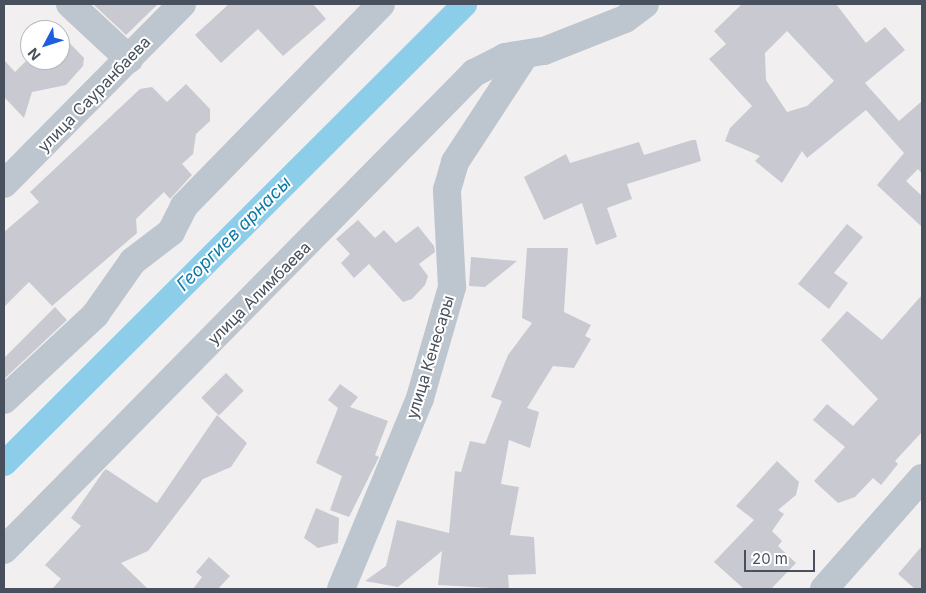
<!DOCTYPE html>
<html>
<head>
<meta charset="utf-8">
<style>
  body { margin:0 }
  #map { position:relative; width:926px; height:593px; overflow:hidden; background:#f1efef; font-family:Inter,sans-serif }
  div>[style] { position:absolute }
  .canal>* { height:25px; margin:-12.5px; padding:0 12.5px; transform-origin:12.5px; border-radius:12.5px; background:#8cceea }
  .building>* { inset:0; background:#c9cad1; transform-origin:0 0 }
  .street>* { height:28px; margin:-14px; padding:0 14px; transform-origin:14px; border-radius:14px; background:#bdc5ce }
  span { translate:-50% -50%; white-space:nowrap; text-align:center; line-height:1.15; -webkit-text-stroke:4px #fff; paint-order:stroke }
  .street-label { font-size:16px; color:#47505c }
  .water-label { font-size:18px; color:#0f79a7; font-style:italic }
  .frame { position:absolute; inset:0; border:5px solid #47505c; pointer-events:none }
  .north { position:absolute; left:20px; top:20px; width:50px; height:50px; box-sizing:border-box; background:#fff; border:1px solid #b5b9be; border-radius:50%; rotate:230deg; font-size:14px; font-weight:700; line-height:20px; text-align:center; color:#47505c }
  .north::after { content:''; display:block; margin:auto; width:18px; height:22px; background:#1d5ede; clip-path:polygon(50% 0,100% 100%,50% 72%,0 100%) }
  .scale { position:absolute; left:744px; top:550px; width:71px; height:22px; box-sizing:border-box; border:2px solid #47505c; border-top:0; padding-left:6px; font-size:15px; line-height:18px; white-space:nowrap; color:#47505c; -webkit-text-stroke:4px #fff; paint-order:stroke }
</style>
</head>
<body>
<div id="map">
  <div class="canal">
    <div style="left:4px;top:463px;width:650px;rotate:-44.94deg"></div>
  </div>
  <div class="building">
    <div style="clip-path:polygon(93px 4px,158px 4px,126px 35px)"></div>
    <div style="clip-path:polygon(229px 4px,313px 4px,326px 19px,283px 56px,258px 29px,221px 63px,195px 35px)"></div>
    <div style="clip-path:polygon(evenodd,742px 4px,836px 4px,866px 43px,885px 27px,905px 50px,865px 83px,899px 121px,922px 101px,922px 174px,918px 169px,906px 181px,922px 196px,922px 227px,877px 185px,904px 153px,866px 110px,807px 158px,802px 151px,782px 183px,755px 161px,760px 156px,725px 141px,730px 128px,752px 106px,709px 59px,726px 44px,714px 31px,742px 4px,787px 31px,834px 81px,807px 106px,787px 112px,766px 80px,765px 53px,787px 31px)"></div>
    <div style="clip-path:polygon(60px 33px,84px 58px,83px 66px,66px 85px,32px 92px,24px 118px,4px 97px,4px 60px,15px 72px,30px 57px,60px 60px)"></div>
    <div style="clip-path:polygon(186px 84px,210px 109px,210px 121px,196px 134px,193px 154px,182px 164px,192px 175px,170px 199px,164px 192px,136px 219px,137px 233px,52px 306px,29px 282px,4px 307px,4px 232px,39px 202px,30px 192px,140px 89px,152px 87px,167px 102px)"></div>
    <div style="clip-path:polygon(692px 140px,696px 140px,701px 161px,627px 184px,632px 199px,607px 208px,617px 237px,596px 245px,582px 203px,544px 220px,524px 177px,566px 154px,570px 163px,639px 142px,644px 155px)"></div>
    <div style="clip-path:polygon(358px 220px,375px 238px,384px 230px,396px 243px,418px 226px,434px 246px,435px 252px,419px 264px,428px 276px,425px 285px,412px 299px,403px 302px,369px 264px,354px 278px,341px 263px,350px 254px,336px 239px)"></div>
    <div style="clip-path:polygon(847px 224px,863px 237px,834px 273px,848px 283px,829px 309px,798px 284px)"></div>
    <div style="clip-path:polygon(527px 248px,568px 248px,564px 312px,591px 325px,585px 336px,591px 339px,574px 368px,553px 366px,527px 408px,539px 412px,530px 448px,509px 440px,501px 484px,519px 487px,510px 535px,534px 537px,536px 574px,508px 575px,509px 589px,438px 585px,442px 551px,398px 587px,365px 581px,386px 566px,397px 520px,449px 533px,455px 471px,461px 472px,470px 441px,485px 444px,502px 401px,491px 397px,508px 355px,532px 323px,522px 318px)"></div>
    <div style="clip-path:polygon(471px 257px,517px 261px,485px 287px,469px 286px)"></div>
    <div style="clip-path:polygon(922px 295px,922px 432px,895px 461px,898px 464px,881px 485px,873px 478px,855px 497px,838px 503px,814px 481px,845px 447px,813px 420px,827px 404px,853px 426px,878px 399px,821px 340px,847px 311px,882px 340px)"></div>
    <div style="clip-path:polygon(55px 307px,67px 320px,4px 379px,4px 358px)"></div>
    <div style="left:226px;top:373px;width:25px;height:35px;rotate:45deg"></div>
    <div style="clip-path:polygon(340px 384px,358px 397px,350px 407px,388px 421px,375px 455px,379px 457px,349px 517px,330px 510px,342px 476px,316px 463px,338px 408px,328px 400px)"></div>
    <div style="clip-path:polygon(217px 415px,247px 443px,231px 467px,203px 479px,148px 551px,121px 563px,148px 589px,52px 589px,61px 579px,45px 565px,81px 526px,71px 518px,103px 472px,106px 469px,157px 503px)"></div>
    <div style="clip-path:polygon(777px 461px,799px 482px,796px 495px,778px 510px,784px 514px,772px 531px,782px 541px,778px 546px,796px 563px,771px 589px,744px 589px,714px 562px,754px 520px,736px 506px)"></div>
    <div style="clip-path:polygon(316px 508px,339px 518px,338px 543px,318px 548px,304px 538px)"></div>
    <div style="clip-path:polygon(922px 546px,922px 589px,915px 589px,898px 574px)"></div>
    <div style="clip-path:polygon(209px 557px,230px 576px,218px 589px,193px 589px,202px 577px,196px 572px)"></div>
  </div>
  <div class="street">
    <div style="left:70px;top:4px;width:81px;rotate:43deg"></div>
    <div style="left:4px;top:184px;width:253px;rotate:-45.3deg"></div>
    <div style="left:4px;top:400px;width:125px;rotate:-43deg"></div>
    <div style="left:95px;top:315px;width:66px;rotate:-54.9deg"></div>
    <div style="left:133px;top:261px;width:48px;rotate:-37.3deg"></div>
    <div style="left:171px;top:232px;width:29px;rotate:-63deg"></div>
    <div style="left:184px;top:206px;width:282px;rotate:-45.7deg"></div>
    <div style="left:4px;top:550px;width:670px;rotate:-45.42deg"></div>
    <div style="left:474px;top:73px;width:35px;rotate:-27deg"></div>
    <div style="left:505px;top:57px;width:39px;rotate:-9deg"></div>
    <div style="left:544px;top:51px;width:87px;rotate:-21.6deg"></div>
    <div style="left:625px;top:19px;width:25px;rotate:-37deg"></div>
    <div style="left:341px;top:589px;width:207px;rotate:-67.5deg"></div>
    <div style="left:420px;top:398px;width:116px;rotate:-73.9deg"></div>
    <div style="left:452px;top:287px;width:97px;rotate:-93deg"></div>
    <div style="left:447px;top:190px;width:29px;rotate:-74deg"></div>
    <div style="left:455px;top:162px;width:128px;rotate:-56.8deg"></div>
    <div style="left:824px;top:589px;width:148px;rotate:-48.6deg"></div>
  </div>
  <div class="street-label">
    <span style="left:94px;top:94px;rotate:-46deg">улица Сауранбаева</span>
    <span style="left:259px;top:293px;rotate:-45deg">улица Алимбаева</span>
    <span style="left:430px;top:357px;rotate:-73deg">улица Кенесары</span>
  </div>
  <div class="water-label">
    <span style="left:234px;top:234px;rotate:-45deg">Георгиев арнасы</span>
  </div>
  <div class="frame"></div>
  <div class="north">N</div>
  <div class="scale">20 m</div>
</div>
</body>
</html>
